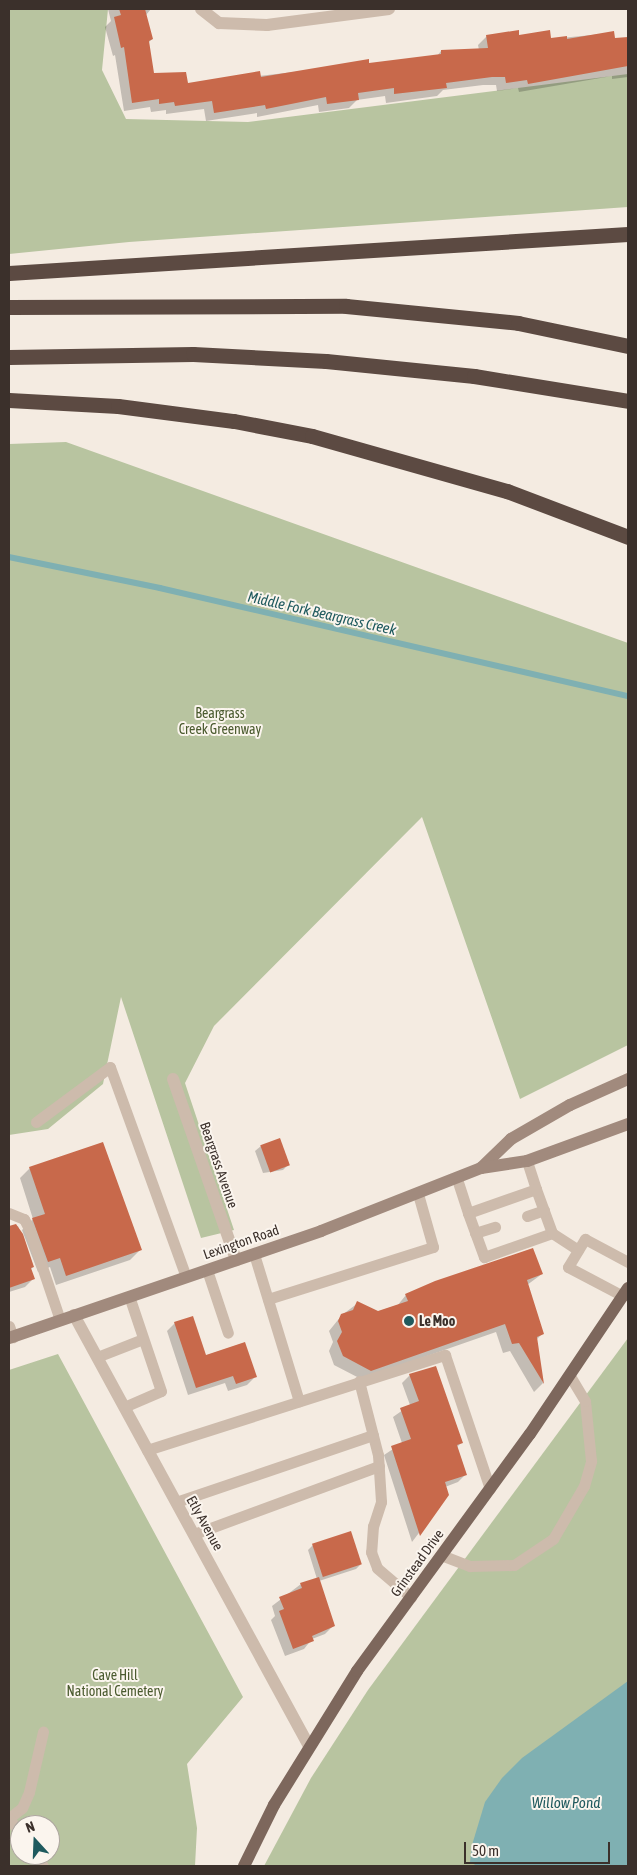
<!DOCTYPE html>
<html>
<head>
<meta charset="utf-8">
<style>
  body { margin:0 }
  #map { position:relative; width:637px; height:1875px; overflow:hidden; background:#f4ebe1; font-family:"Asap Condensed",sans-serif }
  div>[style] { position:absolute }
  .green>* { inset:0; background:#b8c4a0 }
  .water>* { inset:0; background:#7fb0b2 }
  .shadow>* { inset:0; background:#0003 }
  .stream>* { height:5.5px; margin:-2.75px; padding:0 2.75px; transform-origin:2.75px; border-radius:2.75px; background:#7fb0b2 }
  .building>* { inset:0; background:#c8694b; transform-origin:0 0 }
  .service>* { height:11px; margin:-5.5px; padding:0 5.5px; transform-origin:5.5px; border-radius:5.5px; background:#cdbbac }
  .minor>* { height:12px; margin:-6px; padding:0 6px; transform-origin:6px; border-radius:6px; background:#cdbbac }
  .secondary>* { height:12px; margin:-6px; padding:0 6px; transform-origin:6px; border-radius:6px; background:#a18a7d }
  .primary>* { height:12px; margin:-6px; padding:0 6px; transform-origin:6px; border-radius:6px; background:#7d675c }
  .motorway>* { height:15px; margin:-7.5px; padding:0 7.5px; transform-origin:7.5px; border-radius:7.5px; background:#5c4a42 }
  .dots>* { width:14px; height:14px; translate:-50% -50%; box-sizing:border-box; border:2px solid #fbf5ee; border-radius:50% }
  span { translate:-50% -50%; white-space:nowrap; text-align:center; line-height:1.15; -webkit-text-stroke:4px #fbf5ee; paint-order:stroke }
  .park-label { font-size:14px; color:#4a5a2e }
  .street-label { font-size:14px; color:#3b302b }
  .poi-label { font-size:14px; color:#3b302b; font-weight:700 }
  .left { translate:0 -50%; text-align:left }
  .water-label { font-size:15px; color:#1f5a5e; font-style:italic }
  .frame { position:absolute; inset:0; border:10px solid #3b302b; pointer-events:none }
  .north { position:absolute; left:10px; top:1815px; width:50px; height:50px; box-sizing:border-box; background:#fbf5ee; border:1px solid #aea6a0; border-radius:50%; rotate:340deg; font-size:14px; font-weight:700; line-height:20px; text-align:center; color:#3b302b }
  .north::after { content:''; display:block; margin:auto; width:18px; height:22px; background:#1f5a5e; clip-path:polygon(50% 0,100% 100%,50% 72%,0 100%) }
  .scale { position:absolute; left:464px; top:1842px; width:146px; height:22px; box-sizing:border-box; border:2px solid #3b302b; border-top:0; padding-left:6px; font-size:15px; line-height:18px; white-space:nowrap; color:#3b302b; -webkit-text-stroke:4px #fbf5ee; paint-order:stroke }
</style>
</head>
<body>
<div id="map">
  <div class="green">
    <div style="clip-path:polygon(9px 9px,108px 9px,102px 70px,126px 119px,248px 122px,628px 74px,628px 207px,129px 242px,9px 254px)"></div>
    <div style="clip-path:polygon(66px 442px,628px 643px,628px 1045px,520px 1099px,422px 817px,214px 1026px,185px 1083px,234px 1230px,201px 1238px,121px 997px,103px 1084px,48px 1129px,9px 1135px,9px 444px)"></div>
    <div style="clip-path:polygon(628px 1338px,628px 1866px,264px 1866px,311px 1778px,368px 1690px)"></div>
    <div style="clip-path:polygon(evenodd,58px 1354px,243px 1697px,187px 1764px,197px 1828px,195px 1866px,9px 1866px,9px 1370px,58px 1354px,20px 1825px,50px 1825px,50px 1855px,20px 1855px,20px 1825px)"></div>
  </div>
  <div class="water">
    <div style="clip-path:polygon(628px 1681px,628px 1865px,477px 1866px,470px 1862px,472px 1845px,485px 1802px,502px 1778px,522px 1758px)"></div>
  </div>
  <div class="shadow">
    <div style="clip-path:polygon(108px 9px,151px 9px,146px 15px,152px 39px,148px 43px,153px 74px,187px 84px,437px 56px,441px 51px,479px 50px,478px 45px,487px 36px,550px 39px,613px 33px,614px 40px,628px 38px,628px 77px,612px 79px,612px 76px,519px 92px,518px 88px,497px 91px,496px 85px,483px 85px,443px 90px,437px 96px,386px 103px,385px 96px,357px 100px,349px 108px,319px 112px,318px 105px,257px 117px,257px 113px,206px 121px,204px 109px,166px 114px,166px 110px,151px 112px,150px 107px,124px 111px,115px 55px,113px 56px,105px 27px,111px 21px)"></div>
    <div style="clip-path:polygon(261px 1146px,288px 1165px,283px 1170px,263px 1173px,255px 1151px)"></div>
    <div style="clip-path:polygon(30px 1168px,141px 1249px,130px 1260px,56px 1285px,50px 1267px,38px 1272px,22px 1230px,33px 1219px,20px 1178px)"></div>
    <div style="clip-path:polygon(18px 1226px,33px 1267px,30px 1270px,33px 1279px,25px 1287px,9px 1292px,9px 1229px)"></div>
    <div style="clip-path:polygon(542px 1274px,527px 1285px,543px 1333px,536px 1340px,543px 1383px,534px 1392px,510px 1351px,503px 1353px,496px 1332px,361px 1379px,334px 1365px,329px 1351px,333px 1342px,329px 1331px,342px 1315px,358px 1303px,378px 1312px,397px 1306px,406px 1295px)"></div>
    <div style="clip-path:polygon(175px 1323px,205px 1357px,255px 1377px,247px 1385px,228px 1391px,225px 1383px,188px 1395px,167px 1331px)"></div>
    <div style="clip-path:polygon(410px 1375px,462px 1442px,457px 1447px,466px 1474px,458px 1482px,445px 1487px,448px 1495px,412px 1542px,384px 1455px,402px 1443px,393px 1417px,410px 1405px,402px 1383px)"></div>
    <div style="clip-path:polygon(313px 1545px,361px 1564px,356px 1569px,319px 1581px,333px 1626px,325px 1634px,312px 1639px,304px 1649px,285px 1656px,271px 1620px,275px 1616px,272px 1606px,301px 1584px,317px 1579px,308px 1550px)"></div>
  </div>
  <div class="stream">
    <div style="left:9px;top:557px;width:154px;rotate:11.6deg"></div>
    <div style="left:160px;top:588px;width:480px;rotate:13deg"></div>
  </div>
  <div class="building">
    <div style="clip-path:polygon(119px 9px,145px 9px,153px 39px,149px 41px,154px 73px,186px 72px,188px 83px,260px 71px,261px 77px,369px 59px,369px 63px,441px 54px,441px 50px,488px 48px,486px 35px,519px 30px,519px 35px,550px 30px,551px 38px,567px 36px,567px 39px,614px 31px,615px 38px,628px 37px,628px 66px,528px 84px,527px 80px,506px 83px,505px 77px,492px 77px,446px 83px,447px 88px,394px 94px,394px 88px,358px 93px,359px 100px,327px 104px,326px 97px,266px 109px,265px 105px,214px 113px,212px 101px,175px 106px,174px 102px,159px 104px,159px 99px,132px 103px,124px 47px,121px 48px,114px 17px,121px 15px)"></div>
    <div style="left:280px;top:1138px;width:29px;height:21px;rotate:70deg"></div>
    <div style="clip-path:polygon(103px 1142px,142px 1250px,66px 1276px,60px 1258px,48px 1262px,32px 1218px,45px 1214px,29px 1167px)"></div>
    <div style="clip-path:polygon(16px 1224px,23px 1234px,34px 1267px,31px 1268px,35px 1279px,9px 1288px,9px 1226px)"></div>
    <div style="clip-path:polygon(533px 1248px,543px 1274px,527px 1280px,544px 1334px,537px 1337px,544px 1384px,519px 1343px,512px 1344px,505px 1324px,371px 1371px,343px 1356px,337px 1341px,342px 1332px,338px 1321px,341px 1314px,353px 1310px,357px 1301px,378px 1311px,408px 1301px,405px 1294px,435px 1281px)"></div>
    <div style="clip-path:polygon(193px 1316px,206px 1355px,245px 1342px,257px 1377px,236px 1384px,233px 1376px,196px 1388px,174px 1322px)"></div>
    <div style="clip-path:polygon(436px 1366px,463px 1443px,457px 1445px,467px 1475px,445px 1482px,449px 1495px,420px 1536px,391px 1446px,411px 1439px,400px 1408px,419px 1401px,409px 1374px)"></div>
    <div style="left:351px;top:1531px;width:35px;height:41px;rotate:72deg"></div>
    <div style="clip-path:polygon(319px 1577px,335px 1626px,312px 1636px,314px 1641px,293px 1649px,279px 1611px,284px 1609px,279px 1597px,302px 1588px,300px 1583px)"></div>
  </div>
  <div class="service">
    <div style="left:36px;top:1122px;width:92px;rotate:-36.6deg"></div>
    <div style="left:110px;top:1067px;width:223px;rotate:70.1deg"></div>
    <div style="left:457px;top:1179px;width:36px;rotate:72deg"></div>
    <div style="left:468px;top:1213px;width:72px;rotate:-19.4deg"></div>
    <div style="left:536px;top:1189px;width:29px;rotate:-108deg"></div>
    <div style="left:9px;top:1213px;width:16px;rotate:22deg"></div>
    <div style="left:24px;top:1219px;width:13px;rotate:63deg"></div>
    <div style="left:30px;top:1231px;width:94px;rotate:71.4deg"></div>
    <div style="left:468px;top:1213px;width:47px;rotate:70deg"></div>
    <div style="left:484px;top:1257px;width:72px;rotate:-19.4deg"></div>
    <div style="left:552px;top:1233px;width:47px;rotate:-110deg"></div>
    <div style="left:527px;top:1216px;width:18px;rotate:-19deg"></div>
    <div style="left:475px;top:1233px;width:21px;rotate:-17deg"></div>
    <div style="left:552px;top:1233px;width:31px;rotate:33deg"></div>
    <div style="left:254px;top:1254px;width:154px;rotate:73deg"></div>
    <div style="left:207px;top:1270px;width:66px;rotate:71.6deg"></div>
    <div style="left:623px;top:1296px;width:62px;rotate:-152.2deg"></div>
    <div style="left:568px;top:1267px;width:33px;rotate:-59deg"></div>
    <div style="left:585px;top:1239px;width:49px;rotate:28.1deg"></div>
    <div style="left:268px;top:1299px;width:173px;rotate:-17.5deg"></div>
    <div style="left:433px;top:1247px;width:55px;rotate:-105.8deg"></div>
    <div style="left:9px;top:1326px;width:12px;rotate:70deg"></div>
    <div style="left:97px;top:1357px;width:49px;rotate:-21.4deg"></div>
    <div style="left:359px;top:1381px;width:76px;rotate:75.6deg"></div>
    <div style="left:378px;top:1455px;width:47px;rotate:86.3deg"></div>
    <div style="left:381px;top:1502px;width:25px;rotate:108deg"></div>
    <div style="left:373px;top:1526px;width:26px;rotate:94deg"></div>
    <div style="left:371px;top:1552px;width:17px;rotate:69deg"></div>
    <div style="left:377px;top:1568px;width:45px;rotate:40.5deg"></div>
    <div style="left:124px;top:1407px;width:40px;rotate:-23.4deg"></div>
    <div style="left:161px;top:1391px;width:100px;rotate:-108.6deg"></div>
    <div style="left:147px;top:1450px;width:313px;rotate:-17.7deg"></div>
    <div style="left:445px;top:1355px;width:141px;rotate:71.4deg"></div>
    <div style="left:176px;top:1502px;width:208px;rotate:-18.8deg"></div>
    <div style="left:194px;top:1534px;width:197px;rotate:-20.2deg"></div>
    <div style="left:441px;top:1555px;width:31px;rotate:21deg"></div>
    <div style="left:470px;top:1566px;width:44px;rotate:-1.3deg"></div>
    <div style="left:514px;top:1565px;width:47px;rotate:-33.7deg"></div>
    <div style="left:553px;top:1539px;width:61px;rotate:-59.7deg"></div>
    <div style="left:584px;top:1486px;width:26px;rotate:-74deg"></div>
    <div style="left:591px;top:1461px;width:60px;rotate:-95.7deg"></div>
    <div style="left:585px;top:1401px;width:29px;rotate:-121deg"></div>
    <div style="left:9px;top:1818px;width:16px;rotate:-38deg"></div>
    <div style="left:22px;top:1808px;width:17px;rotate:-66deg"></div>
    <div style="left:29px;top:1792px;width:62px;rotate:-76.9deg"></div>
    <div style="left:9px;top:1818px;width:19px;rotate:54deg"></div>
    <div style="left:36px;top:1855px;width:13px;rotate:58deg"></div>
  </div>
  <div class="minor">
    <div style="left:201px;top:9px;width:23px;rotate:38deg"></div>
    <div style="left:219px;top:23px;width:48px;rotate:2.4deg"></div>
    <div style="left:267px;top:25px;width:123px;rotate:-7.5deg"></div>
    <div style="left:173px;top:1079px;width:192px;rotate:70.8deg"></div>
    <div style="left:74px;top:1315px;width:491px;rotate:61.4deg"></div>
  </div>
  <div class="secondary">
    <div style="left:481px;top:1168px;width:42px;rotate:-44deg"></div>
    <div style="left:511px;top:1139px;width:68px;rotate:-30deg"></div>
    <div style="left:570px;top:1105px;width:64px;rotate:-24.1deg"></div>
    <div style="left:9px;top:1338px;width:330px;rotate:-18.9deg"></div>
    <div style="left:321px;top:1231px;width:172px;rotate:-21.5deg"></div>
    <div style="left:481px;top:1168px;width:47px;rotate:-8.7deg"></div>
    <div style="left:527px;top:1161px;width:108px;rotate:-20.1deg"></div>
  </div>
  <div class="primary">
    <div style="left:244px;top:1866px;width:68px;rotate:-63.8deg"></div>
    <div style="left:274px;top:1805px;width:158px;rotate:-58.2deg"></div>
    <div style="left:357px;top:1671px;width:293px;rotate:-53.9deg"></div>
    <div style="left:530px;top:1434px;width:176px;rotate:-56.1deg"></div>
  </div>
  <div class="motorway">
    <div style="left:9px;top:273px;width:620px;rotate:-3.61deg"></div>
    <div style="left:9px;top:307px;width:337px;rotate:-0.2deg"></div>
    <div style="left:346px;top:306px;width:173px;rotate:5.6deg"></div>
    <div style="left:518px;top:323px;width:112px;rotate:11.8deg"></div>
    <div style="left:9px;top:357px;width:184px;rotate:-0.9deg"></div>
    <div style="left:193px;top:354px;width:133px;rotate:3deg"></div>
    <div style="left:326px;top:361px;width:149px;rotate:5.8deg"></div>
    <div style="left:474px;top:376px;width:156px;rotate:9.2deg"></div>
    <div style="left:9px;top:400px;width:109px;rotate:3.2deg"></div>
    <div style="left:118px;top:406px;width:117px;rotate:7.4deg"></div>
    <div style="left:234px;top:421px;width:79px;rotate:10.9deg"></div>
    <div style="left:312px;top:436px;width:203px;rotate:15.8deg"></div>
    <div style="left:507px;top:491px;width:129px;rotate:20.8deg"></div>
  </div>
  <div class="dots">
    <div style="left:409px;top:1321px;background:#1f5a5e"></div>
  </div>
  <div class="park-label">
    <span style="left:220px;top:721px">Beargrass<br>Creek Greenway</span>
    <span style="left:115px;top:1683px">Cave Hill<br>National Cemetery</span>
  </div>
  <div class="street-label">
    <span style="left:219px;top:1165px;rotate:71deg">Beargrass Avenue</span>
    <span style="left:241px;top:1242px;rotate:-19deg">Lexington Road</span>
    <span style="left:205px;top:1523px;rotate:61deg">Etly Avenue</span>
    <span style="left:417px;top:1563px;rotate:-54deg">Grinstead Drive</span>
  </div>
  <div class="poi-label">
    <span class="left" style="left:419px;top:1321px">Le Moo</span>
  </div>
  <div class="water-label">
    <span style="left:322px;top:613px;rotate:13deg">Middle Fork Beargrass Creek</span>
    <span style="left:566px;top:1803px">Willow Pond</span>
  </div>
  <div class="frame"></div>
  <div class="north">N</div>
  <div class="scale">50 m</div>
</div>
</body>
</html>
